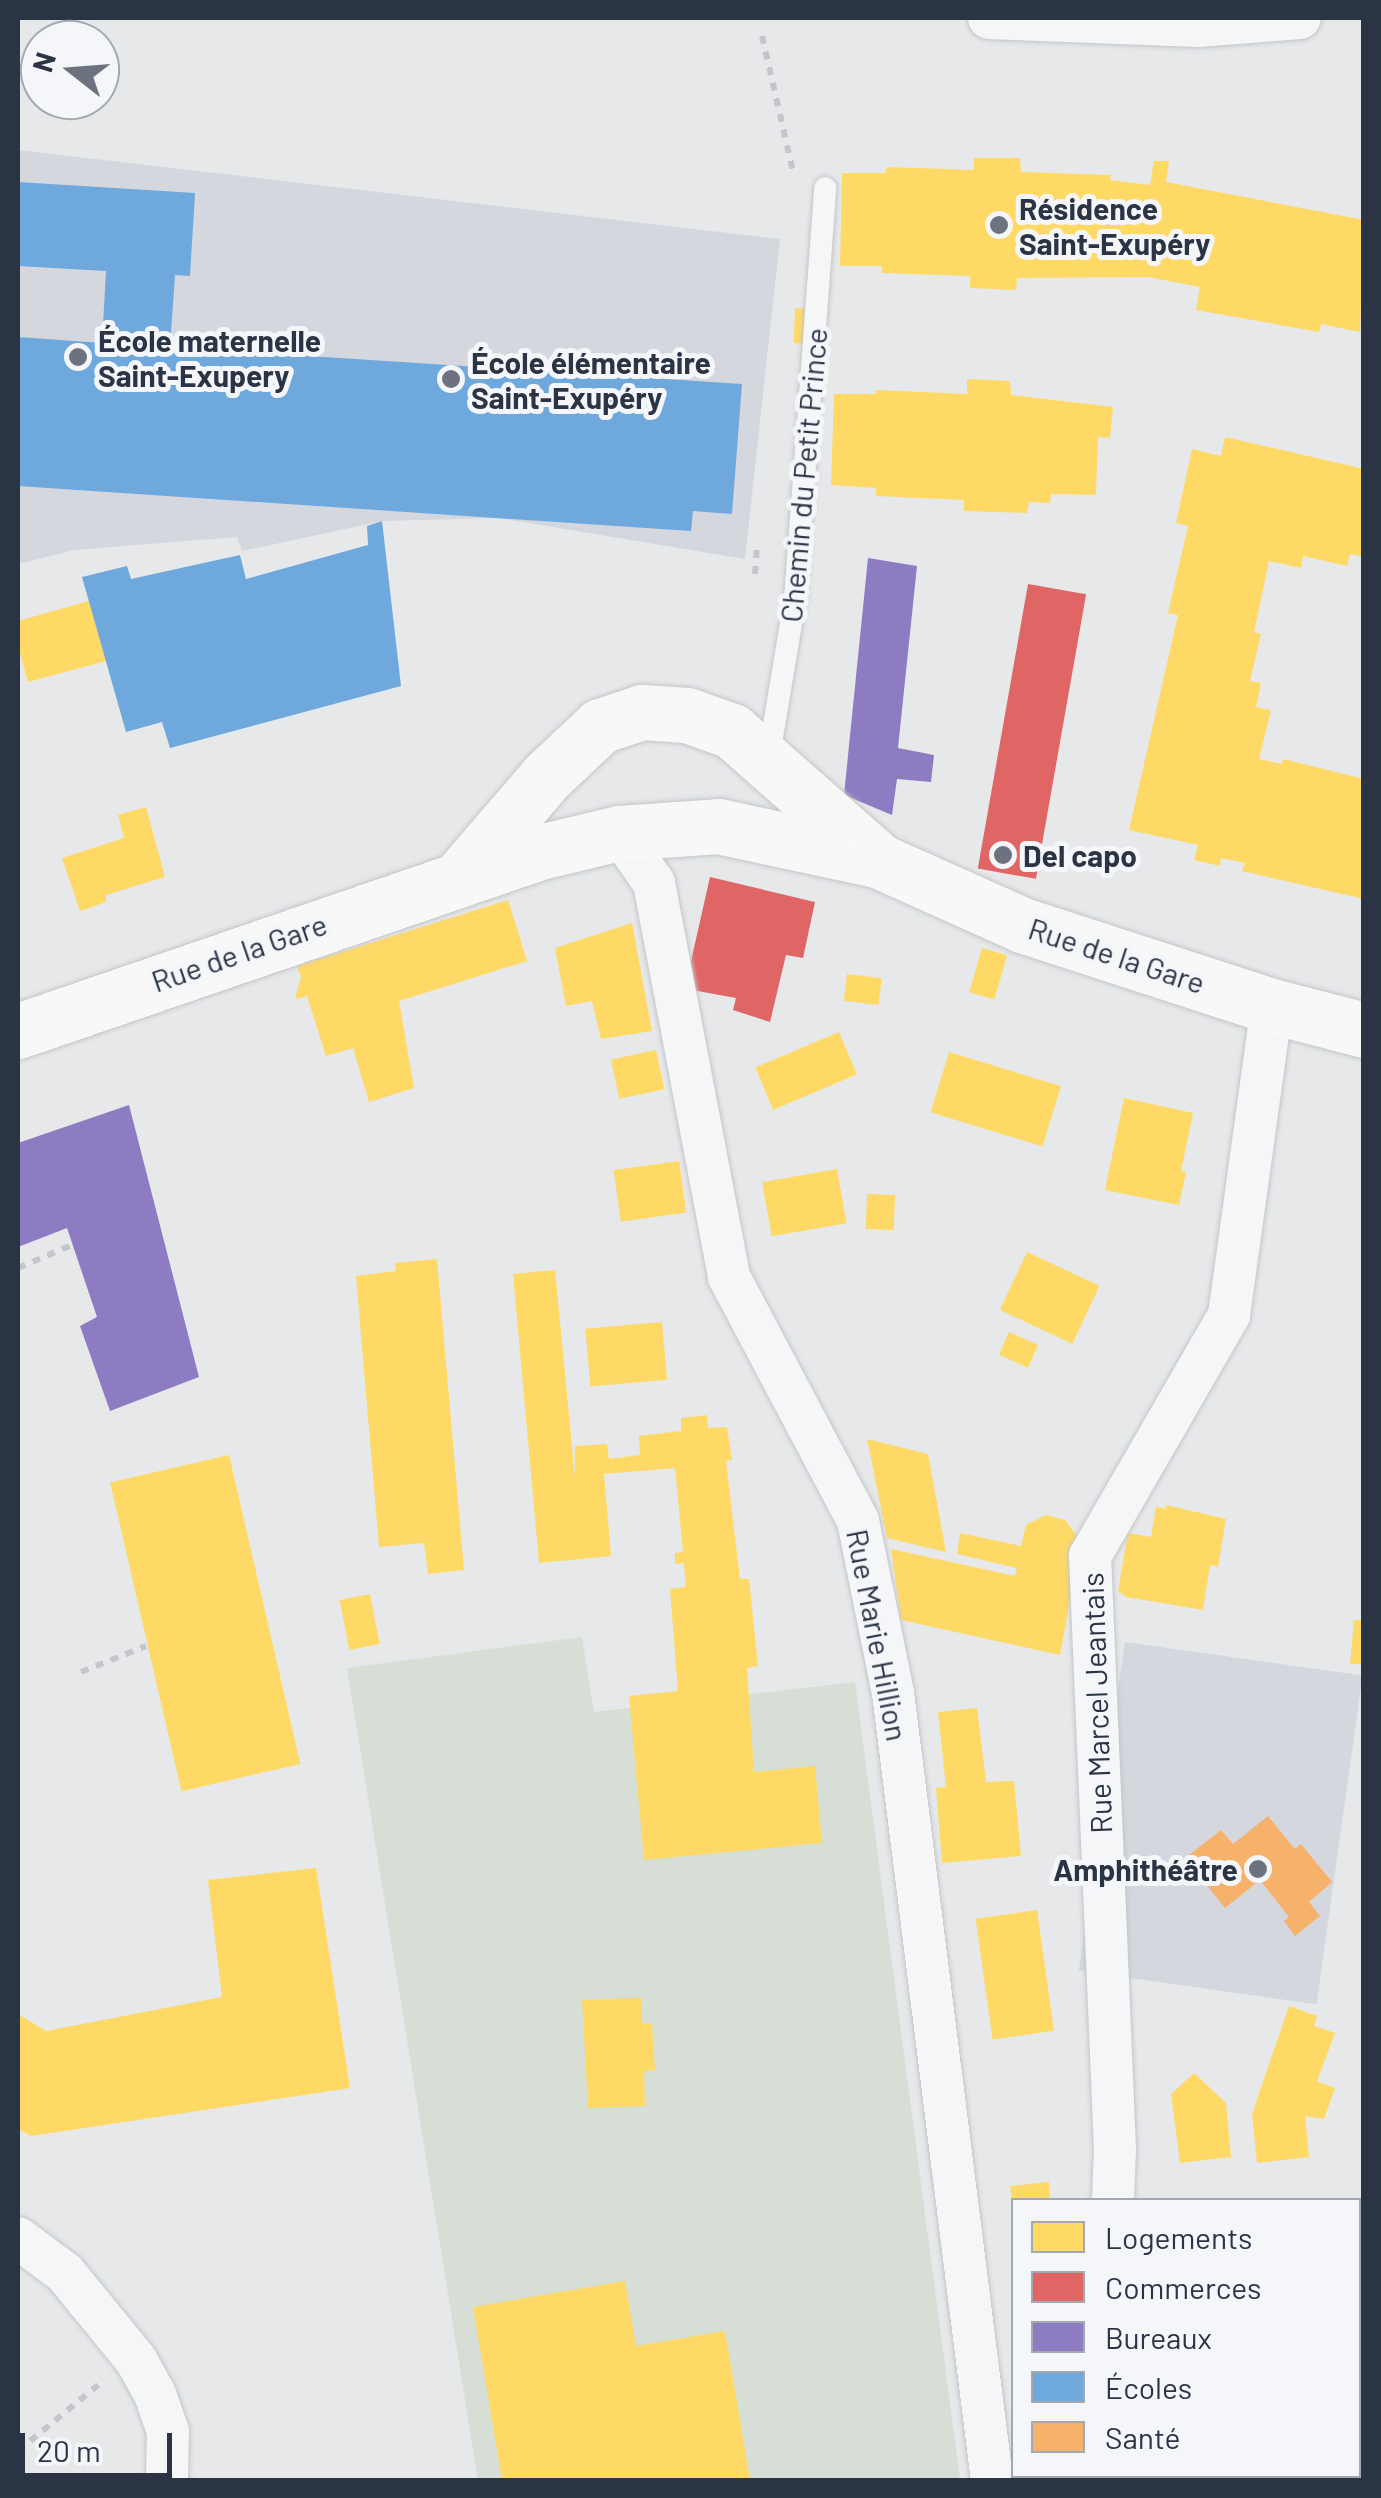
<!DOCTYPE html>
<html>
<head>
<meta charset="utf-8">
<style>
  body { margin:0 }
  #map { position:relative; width:1381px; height:2498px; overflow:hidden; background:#e6e8ea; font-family:Barlow,sans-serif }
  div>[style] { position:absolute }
  .built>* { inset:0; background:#d4d7dd; transform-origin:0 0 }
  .green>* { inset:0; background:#d6ded6 }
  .homes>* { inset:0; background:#ffd966; transform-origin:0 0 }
  .shops>* { inset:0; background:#e06666; transform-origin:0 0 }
  .offices>* { inset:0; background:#8e7cc3 }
  .schools>* { inset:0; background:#6fa8dc }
  .health>* { inset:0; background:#f6b26b }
  .path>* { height:6px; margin-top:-3px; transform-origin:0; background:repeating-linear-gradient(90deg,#c5c6ca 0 8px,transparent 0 16px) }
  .roads { filter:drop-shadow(0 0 2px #c4c6c8) drop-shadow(0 0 2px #c4c6c8) }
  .lane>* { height:22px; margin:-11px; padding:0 11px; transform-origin:11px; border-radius:11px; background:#f5f6f7 }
  .street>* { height:42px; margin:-21px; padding:0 21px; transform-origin:21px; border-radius:21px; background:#f5f6f7 }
  .secondary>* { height:55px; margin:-27.5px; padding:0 27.5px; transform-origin:27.5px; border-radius:27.5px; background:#f8f8f8 }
  .dots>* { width:28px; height:28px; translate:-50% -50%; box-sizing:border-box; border:5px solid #f4f6f9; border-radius:50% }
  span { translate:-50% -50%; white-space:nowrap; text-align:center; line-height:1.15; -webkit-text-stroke:10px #f4f6f9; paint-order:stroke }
  .poi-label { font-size:30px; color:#2b3445; font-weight:700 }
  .left { translate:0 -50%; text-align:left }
  .right { translate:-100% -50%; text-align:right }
  .street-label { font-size:30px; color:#2b3445 }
  .frame { position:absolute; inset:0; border:20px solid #2b3445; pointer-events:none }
  .legend { position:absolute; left:1011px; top:2198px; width:350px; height:280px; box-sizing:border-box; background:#f4f6f9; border:2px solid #a4a8b1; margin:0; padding:12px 18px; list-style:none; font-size:30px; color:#2b3445 }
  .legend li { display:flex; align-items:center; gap:20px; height:50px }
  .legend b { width:50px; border:2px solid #a4a8b1 }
  .north { position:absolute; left:20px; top:20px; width:100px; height:100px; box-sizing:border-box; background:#f4f6f9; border:2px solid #a4a8b1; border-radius:50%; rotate:287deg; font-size:28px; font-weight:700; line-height:40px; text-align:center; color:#2b3445 }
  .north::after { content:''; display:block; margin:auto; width:35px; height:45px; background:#6c737f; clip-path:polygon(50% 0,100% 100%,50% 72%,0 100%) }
  .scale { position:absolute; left:20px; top:2433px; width:152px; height:45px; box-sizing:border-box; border:5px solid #2b3445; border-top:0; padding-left:12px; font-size:30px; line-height:35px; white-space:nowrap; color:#2b3445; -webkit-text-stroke:8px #f4f6f9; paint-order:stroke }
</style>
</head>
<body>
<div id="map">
  <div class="built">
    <div style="clip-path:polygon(18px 150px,780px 239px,745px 559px,499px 518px,382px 521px,242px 551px,237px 537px,74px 550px,18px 564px)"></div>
    <div style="left:1125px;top:1642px;width:240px;height:332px;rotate:8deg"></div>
  </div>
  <div class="green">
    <div style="clip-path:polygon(582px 1637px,594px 1712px,855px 1682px,960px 2480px,478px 2480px,347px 1668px)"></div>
  </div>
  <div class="homes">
    <div style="clip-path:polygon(974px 158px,1020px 158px,1021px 172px,1111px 175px,1110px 180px,1150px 185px,1154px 161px,1169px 161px,1166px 182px,1364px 220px,1360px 332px,1321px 324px,1319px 332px,1196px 310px,1200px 287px,1148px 277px,1017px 278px,1016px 290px,970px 288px,970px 276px,882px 273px,882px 266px,840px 266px,842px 173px,885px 173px,887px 167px,974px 170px)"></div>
    <div style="left:813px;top:309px;width:35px;height:18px;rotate:92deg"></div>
    <div style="clip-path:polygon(967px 379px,1010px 381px,1011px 395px,1113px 407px,1110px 438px,1098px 437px,1096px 495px,1051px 494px,1050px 503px,1029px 502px,1027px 513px,964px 511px,964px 500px,876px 496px,876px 488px,831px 485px,834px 394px,876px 394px,876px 390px,967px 394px)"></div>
    <div style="clip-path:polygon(1225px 437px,1364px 469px,1364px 557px,1350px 554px,1347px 566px,1303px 556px,1301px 568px,1269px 561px,1254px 632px,1261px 634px,1250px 681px,1261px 683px,1256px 707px,1271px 710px,1259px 759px,1282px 764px,1283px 759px,1364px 779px,1364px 899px,1242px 871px,1245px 863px,1221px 858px,1220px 866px,1194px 860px,1198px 845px,1129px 830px,1178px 615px,1168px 613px,1188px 526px,1176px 523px,1192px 449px,1221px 456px)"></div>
    <div style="clip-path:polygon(89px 601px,106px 661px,28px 682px,18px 646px,18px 621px)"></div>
    <div style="clip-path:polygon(146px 807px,165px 877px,106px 895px,106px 902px,80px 911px,62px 858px,124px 838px,118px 815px)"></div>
    <div style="clip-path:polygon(508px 900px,527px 961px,399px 1001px,414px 1088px,369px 1102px,353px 1048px,326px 1056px,307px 996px,295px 999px,301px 977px,297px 966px)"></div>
    <div style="clip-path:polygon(632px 923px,652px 1031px,601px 1039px,592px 1001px,566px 1006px,555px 948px)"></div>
    <div style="left:982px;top:948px;width:26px;height:46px;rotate:16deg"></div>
    <div style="left:847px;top:974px;width:35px;height:27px;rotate:7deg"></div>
    <div style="left:839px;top:1032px;width:46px;height:91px;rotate:67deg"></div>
    <div style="left:656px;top:1050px;width:40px;height:46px;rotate:78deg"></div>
    <div style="left:949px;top:1052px;width:117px;height:63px;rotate:17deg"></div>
    <div style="clip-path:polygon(1124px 1098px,1193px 1113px,1181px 1171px,1186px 1172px,1179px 1205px,1105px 1190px)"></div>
    <div style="left:679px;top:1161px;width:52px;height:66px;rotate:82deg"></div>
    <div style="left:837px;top:1169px;width:55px;height:76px;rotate:80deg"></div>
    <div style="left:895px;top:1195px;width:35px;height:28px;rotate:92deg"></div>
    <div style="left:1027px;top:1252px;width:80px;height:64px;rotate:25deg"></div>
    <div style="clip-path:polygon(437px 1259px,464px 1570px,428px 1574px,424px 1543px,379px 1547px,356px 1276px,396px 1271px,395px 1263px)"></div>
    <div style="clip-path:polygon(555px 1270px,575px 1477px,575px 1446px,607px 1444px,609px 1459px,640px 1455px,639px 1436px,681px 1431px,681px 1418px,707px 1415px,708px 1428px,727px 1427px,732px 1460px,726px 1461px,740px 1579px,749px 1579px,758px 1666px,747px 1668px,754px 1772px,815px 1766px,822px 1843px,644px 1860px,629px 1696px,678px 1691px,670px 1589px,686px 1587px,684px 1563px,675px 1564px,675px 1553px,683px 1552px,675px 1468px,604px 1474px,611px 1556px,539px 1563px,513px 1274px)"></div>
    <div style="left:662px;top:1322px;width:58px;height:77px;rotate:85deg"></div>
    <div style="left:1009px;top:1332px;width:32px;height:25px;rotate:24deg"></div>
    <div style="clip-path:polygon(867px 1439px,928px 1454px,946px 1552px,887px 1538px)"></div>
    <div style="left:229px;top:1455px;width:317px;height:122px;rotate:77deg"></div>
    <div style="clip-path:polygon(1166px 1505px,1226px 1519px,1218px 1567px,1210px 1565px,1203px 1610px,1126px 1597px,1118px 1591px,1128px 1533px,1151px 1537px,1156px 1507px,1166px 1509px)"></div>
    <div style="clip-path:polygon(1046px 1515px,1065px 1520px,1081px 1541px,1060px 1655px,901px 1620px,891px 1549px,1015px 1576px,1017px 1568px,957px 1554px,960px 1533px,1021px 1546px,1026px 1525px)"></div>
    <div style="left:370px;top:1594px;width:51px;height:31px;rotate:79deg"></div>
    <div style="clip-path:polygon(1354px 1620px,1364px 1621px,1364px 1664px,1350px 1664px)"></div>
    <div style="clip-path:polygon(977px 1708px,986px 1782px,1014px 1781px,1021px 1856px,942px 1863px,936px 1788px,946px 1787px,938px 1712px)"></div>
    <div style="clip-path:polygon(316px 1868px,350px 2088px,31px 2136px,18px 2129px,18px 2014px,46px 2031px,222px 1997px,208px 1880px)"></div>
    <div style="left:1037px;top:1910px;width:122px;height:62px;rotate:82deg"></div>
    <div style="clip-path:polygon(641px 1998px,642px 2023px,652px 2024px,655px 2070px,644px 2071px,645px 2106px,588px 2108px,582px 2000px)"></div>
    <div style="clip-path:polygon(1289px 2006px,1317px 2016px,1314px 2026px,1335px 2033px,1317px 2081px,1335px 2088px,1324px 2119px,1305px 2116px,1309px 2157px,1257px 2163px,1252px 2114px)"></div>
    <div style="clip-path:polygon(1194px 2073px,1226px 2103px,1231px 2157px,1180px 2163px,1171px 2094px)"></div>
    <div style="clip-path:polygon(1049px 2182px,1050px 2200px,1012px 2200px,1010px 2186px)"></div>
    <div style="left:1364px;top:2271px;width:72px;height:6px;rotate:90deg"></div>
    <div style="clip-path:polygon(625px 2281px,636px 2346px,725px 2331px,750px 2480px,502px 2480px,473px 2307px)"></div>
    <div style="left:1170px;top:2476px;width:58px;height:4px"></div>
  </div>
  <div class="shops">
    <div style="left:1028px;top:584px;width:59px;height:289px;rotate:10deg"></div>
    <div style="clip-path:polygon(710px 877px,815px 902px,803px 958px,786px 955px,770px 1022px,733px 1010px,736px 998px,692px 990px,689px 970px)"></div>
  </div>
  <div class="offices">
    <div style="clip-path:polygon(868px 558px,917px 566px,898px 748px,934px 755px,931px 782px,897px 779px,892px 815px,844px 795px)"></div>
    <div style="clip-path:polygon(129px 1105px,199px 1377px,110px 1411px,80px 1326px,97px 1317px,67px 1228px,18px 1247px,18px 1143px)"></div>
  </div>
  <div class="schools">
    <div style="clip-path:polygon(18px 182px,195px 193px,190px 276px,175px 275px,170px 347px,742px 384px,732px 514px,693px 511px,691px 531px,18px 486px,18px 337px,102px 343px,106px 271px,18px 266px)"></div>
    <div style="clip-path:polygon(382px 521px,401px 686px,170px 748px,162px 722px,126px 732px,82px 577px,127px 566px,131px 579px,240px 555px,246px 579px,368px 545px,367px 526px)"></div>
  </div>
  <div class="health">
    <div style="clip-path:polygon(1268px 1816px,1295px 1849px,1301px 1844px,1332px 1882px,1309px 1902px,1320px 1916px,1295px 1936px,1284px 1921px,1289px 1917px,1260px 1880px,1225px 1908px,1185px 1858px,1221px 1830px,1233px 1844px)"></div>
  </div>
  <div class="path">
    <div style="left:762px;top:36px;width:139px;rotate:77.1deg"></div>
    <div style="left:755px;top:574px;width:27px;rotate:-86deg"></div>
    <div style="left:18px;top:1268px;width:59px;rotate:-23.1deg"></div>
    <div style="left:81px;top:1672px;width:70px;rotate:-21.8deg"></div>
    <div style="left:18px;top:2451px;width:104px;rotate:-39.5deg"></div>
  </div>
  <div class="roads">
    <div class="lane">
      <div style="left:768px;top:761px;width:163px;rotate:-80.5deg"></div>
      <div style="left:795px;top:600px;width:413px;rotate:-85.8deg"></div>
    </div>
    <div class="street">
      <div style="left:989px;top:18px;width:209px;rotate:2.2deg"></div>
      <div style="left:1198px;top:26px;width:102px;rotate:-4.5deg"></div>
      <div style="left:619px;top:833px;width:61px;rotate:55deg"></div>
      <div style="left:654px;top:883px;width:401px;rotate:79.2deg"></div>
      <div style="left:729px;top:1277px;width:276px;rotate:62.1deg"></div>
      <div style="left:858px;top:1521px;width:176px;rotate:78.5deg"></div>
      <div style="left:893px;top:1693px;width:793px;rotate:82.83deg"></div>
      <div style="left:1113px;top:2200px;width:51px;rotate:-87.8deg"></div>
      <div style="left:1115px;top:2149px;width:594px;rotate:-92.41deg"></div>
      <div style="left:1090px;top:1556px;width:278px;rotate:-60deg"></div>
      <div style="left:1229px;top:1315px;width:312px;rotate:-82.1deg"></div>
      <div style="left:18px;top:2238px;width:59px;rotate:36.7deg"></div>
      <div style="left:65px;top:2273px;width:112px;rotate:50.8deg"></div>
      <div style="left:136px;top:2360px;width:39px;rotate:61deg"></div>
      <div style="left:155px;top:2394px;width:39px;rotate:71deg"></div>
      <div style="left:168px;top:2431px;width:49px;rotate:91.2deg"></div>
      <div style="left:1099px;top:2480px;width:4px;rotate:-76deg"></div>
    </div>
    <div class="secondary">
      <div style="left:461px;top:876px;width:132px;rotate:-49.3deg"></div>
      <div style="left:547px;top:776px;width:73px;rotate:-43.3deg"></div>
      <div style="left:600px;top:726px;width:44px;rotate:-18.4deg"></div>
      <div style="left:642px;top:712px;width:45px;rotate:3.8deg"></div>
      <div style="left:687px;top:715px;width:48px;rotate:19.6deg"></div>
      <div style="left:732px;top:731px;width:191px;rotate:41.4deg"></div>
      <div style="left:18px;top:1031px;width:552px;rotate:-18.93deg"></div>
      <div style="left:540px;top:852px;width:81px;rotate:-13.5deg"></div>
      <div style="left:619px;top:833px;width:99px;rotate:-4deg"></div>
      <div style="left:718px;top:826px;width:163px;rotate:12.1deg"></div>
      <div style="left:877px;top:860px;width:159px;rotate:24.1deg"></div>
      <div style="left:1022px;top:925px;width:263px;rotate:18deg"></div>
      <div style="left:1272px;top:1006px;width:95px;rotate:14.6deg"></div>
    </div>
  </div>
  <div class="dots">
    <div style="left:999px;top:225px;background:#6c737f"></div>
    <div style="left:78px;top:357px;background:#6c737f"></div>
    <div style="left:451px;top:379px;background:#6c737f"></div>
    <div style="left:1003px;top:855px;background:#6c737f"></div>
    <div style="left:1258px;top:1869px;background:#6c737f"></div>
  </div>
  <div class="poi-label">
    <span class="left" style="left:1019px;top:225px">Résidence<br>Saint-Exupéry</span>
    <span class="left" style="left:98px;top:357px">École maternelle<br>Saint-Exupery</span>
    <span class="left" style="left:471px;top:379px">École élémentaire<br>Saint-Exupéry</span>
    <span class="left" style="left:1023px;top:855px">Del capo</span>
    <span class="right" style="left:1238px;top:1869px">Amphithéâtre</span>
  </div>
  <div class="street-label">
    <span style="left:803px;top:475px;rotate:-85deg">Chemin du Petit Prince</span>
    <span style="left:239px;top:952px;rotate:-19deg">Rue de la Gare</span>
    <span style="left:1117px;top:955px;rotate:18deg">Rue de la Gare</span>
    <span style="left:878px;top:1635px;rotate:79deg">Rue Marie Hillion</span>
    <span style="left:1096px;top:1703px;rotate:-92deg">Rue Marcel Jeantais</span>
  </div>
  <div class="frame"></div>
  <ul class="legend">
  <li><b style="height:28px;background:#ffd966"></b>Logements</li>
  <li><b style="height:28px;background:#e06666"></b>Commerces</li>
  <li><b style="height:28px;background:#8e7cc3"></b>Bureaux</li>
  <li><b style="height:28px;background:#6fa8dc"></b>Écoles</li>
  <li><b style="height:28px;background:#f6b26b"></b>Santé</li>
  </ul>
  <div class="north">N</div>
  <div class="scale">20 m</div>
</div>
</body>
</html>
